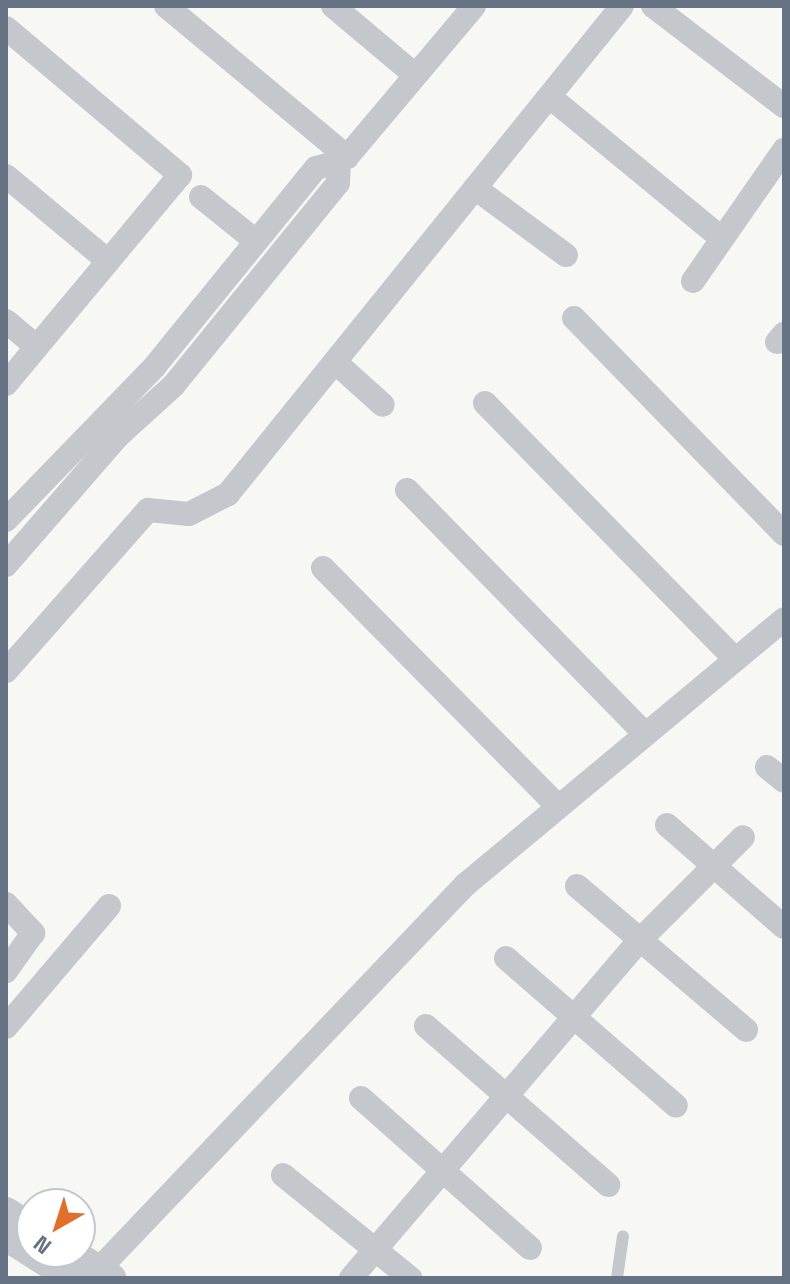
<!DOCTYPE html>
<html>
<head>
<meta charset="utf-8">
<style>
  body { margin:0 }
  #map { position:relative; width:790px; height:1284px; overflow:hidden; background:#f7f7f4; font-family:"Space Grotesk",sans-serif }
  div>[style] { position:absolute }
  .service>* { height:12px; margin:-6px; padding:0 6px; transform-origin:6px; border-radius:6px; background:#c4c7cb }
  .minor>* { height:24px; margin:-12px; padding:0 12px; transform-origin:12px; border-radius:12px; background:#c4c7cb }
  .tertiary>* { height:30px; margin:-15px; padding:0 15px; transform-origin:15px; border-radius:15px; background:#c4c7cb }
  span { translate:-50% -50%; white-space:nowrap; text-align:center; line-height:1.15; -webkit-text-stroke:8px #fff; paint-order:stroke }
  .frame { position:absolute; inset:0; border:8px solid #667385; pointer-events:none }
  .north { position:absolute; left:16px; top:1188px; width:80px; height:80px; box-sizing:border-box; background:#fff; border:2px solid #c2c7ce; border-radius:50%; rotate:219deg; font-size:22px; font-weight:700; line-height:32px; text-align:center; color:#667385 }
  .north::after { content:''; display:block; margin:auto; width:28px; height:36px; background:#e16f2a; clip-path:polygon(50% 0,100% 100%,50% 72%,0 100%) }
</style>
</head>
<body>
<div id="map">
  <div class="service">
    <div style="left:617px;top:1278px;width:42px;rotate:-81.9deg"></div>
  </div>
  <div class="minor">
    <div style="left:166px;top:6px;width:236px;rotate:39.8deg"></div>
    <div style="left:347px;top:157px;width:197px;rotate:-49.9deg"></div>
    <div style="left:333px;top:6px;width:107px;rotate:40.1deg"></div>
    <div style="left:653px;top:6px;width:165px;rotate:37.4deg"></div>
    <div style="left:6px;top:28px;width:228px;rotate:40.2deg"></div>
    <div style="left:180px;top:175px;width:272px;rotate:129.8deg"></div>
    <div style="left:550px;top:97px;width:223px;rotate:39.5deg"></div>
    <div style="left:6px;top:176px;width:133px;rotate:39.8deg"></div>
    <div style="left:475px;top:188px;width:113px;rotate:36.4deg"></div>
    <div style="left:201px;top:197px;width:70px;rotate:38.7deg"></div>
    <div style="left:693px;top:281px;width:160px;rotate:-55.2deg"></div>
    <div style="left:574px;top:318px;width:301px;rotate:45.8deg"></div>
    <div style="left:6px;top:321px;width:40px;rotate:40deg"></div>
    <div style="left:777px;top:342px;width:11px;rotate:-49deg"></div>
    <div style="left:335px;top:362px;width:64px;rotate:41.9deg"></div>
    <div style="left:485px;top:403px;width:358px;rotate:45.7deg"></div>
    <div style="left:407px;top:490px;width:338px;rotate:45.7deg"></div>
    <div style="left:6px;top:520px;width:214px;rotate:-45.9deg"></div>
    <div style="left:155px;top:366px;width:255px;rotate:-50.9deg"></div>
    <div style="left:316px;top:168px;width:24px;rotate:-15deg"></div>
    <div style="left:339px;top:162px;width:21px;rotate:93deg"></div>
    <div style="left:338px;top:183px;width:260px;rotate:129.1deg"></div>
    <div style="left:174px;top:385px;width:76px;rotate:137.7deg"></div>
    <div style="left:118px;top:436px;width:171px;rotate:131deg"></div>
    <div style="left:323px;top:568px;width:330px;rotate:45.4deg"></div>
    <div style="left:6px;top:671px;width:215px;rotate:-48.6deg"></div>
    <div style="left:148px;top:510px;width:41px;rotate:5.6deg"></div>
    <div style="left:189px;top:514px;width:44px;rotate:-27.1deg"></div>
    <div style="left:228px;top:494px;width:627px;rotate:-51.08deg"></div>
    <div style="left:767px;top:767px;width:22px;rotate:39deg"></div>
    <div style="left:667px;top:825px;width:155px;rotate:41.1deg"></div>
    <div style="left:577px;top:886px;width:222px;rotate:40.4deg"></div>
    <div style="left:6px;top:904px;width:40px;rotate:47deg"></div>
    <div style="left:33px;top:933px;width:47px;rotate:125.4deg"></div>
    <div style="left:506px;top:958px;width:225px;rotate:41deg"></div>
    <div style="left:426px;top:1026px;width:242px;rotate:41.1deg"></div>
    <div style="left:6px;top:1027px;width:159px;rotate:-49.6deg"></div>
    <div style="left:361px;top:1098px;width:226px;rotate:41.6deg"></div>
    <div style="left:283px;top:1175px;width:164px;rotate:39deg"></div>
    <div style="left:98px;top:1270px;width:532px;rotate:-46.37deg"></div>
    <div style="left:465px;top:885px;width:415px;rotate:-39.8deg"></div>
    <div style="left:351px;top:1278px;width:446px;rotate:-49.5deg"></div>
    <div style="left:641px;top:939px;width:144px;rotate:-45deg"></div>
  </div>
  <div class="tertiary">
    <div style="left:6px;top:1212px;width:31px;rotate:32deg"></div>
    <div style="left:6px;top:1236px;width:78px;rotate:32.5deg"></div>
    <div style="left:70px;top:1252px;width:49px;rotate:32.4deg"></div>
  </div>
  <div class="frame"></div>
  <div class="north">N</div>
</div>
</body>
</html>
